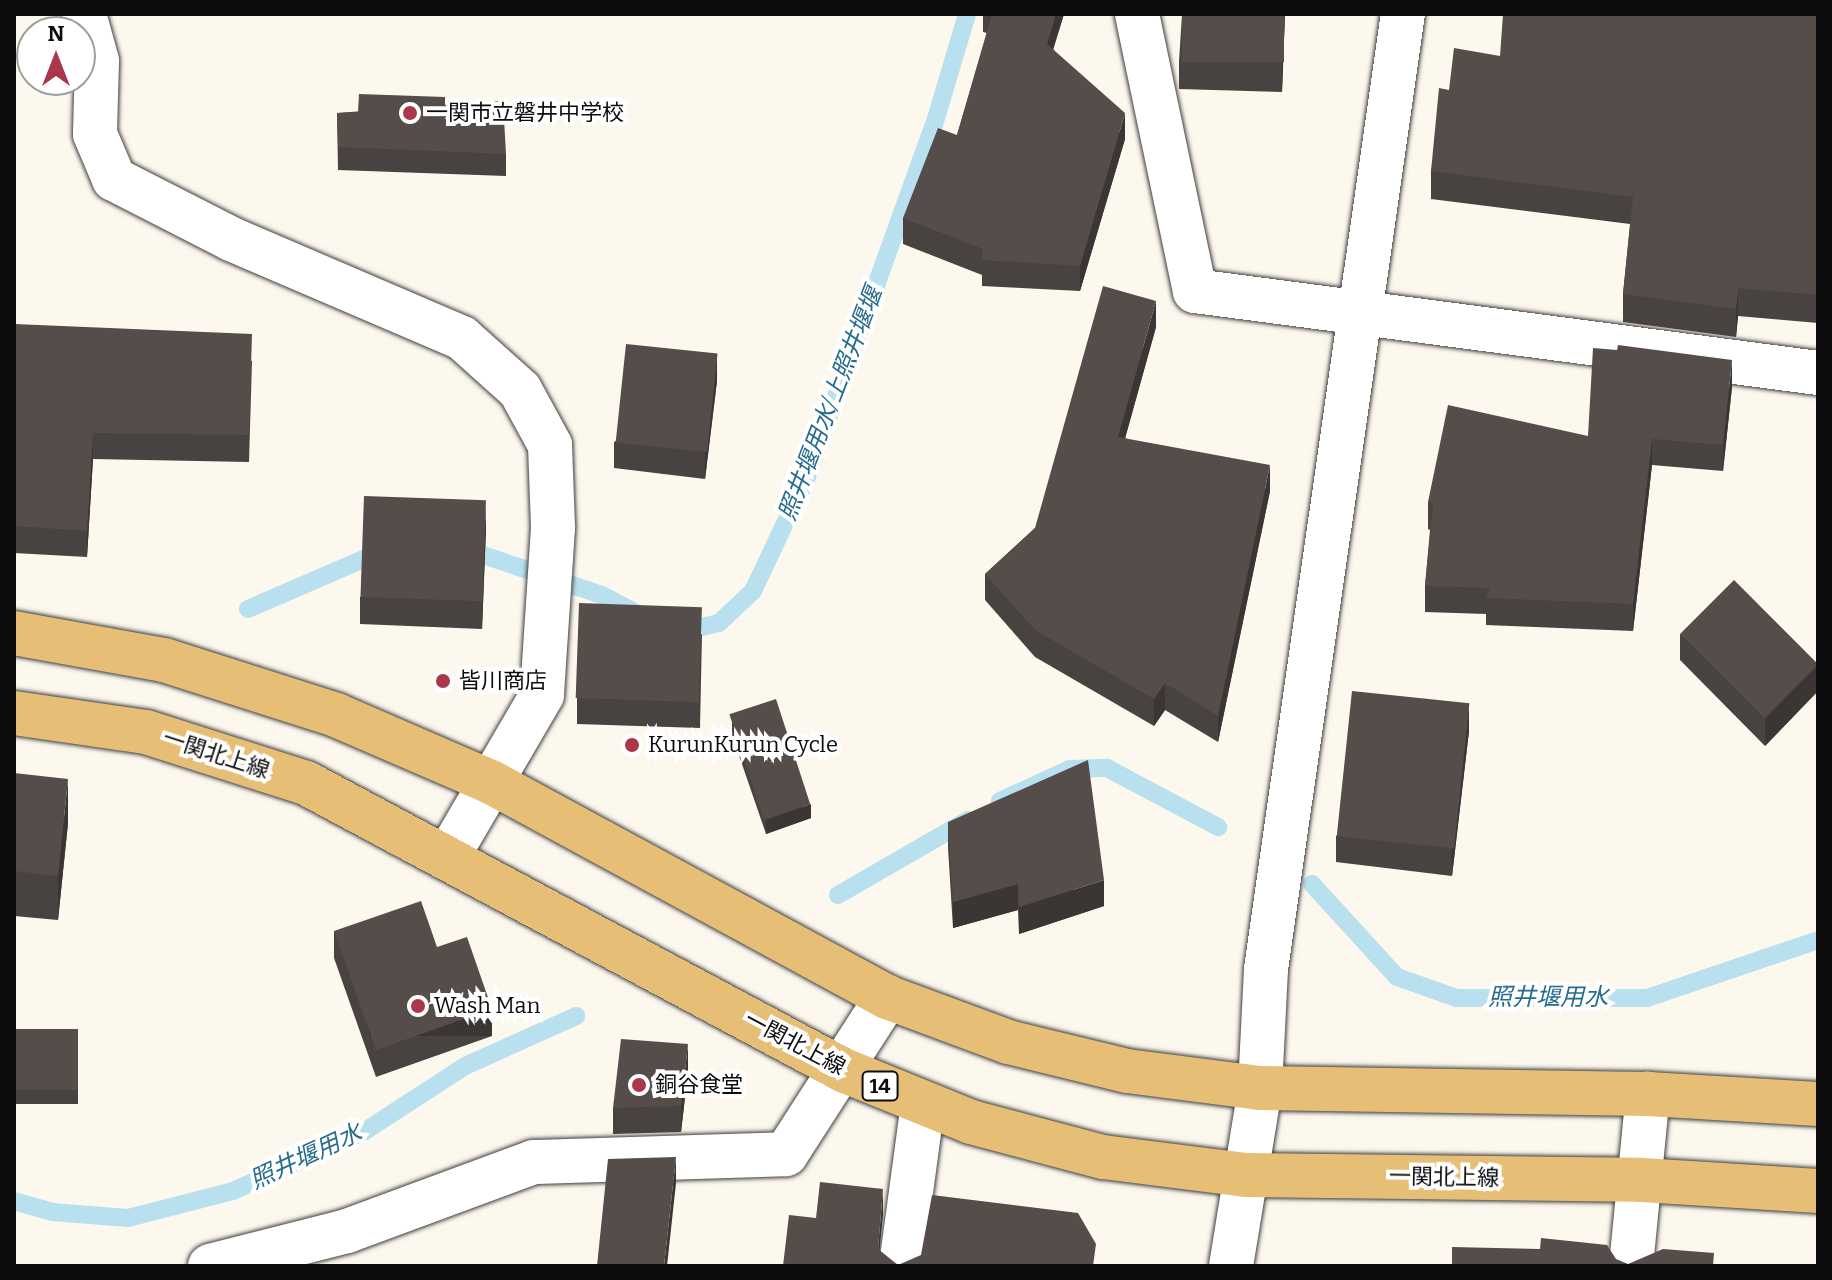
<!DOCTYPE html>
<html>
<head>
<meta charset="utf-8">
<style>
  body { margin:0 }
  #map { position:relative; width:1832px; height:1280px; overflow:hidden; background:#fdf8ee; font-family:Bitter,"Noto Sans JP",serif }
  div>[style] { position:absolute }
  .stream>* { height:18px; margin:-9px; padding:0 9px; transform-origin:9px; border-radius:9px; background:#b9e0ee }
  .roads { filter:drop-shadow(0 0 2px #3f3f3f) drop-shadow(0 0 2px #3f3f3f) }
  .minor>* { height:44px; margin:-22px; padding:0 22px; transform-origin:22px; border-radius:22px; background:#fff }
  .major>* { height:44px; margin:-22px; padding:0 22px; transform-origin:22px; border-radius:22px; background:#e6be75 }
  .wall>* { inset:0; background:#484240; transform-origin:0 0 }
  .shaded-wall>* { inset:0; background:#3b3634; transform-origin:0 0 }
  .building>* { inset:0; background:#544d4a; transform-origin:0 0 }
  .dots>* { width:22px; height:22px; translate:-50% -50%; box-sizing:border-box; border:4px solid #fff; border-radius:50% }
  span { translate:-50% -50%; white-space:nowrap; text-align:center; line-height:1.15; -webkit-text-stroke:8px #fff; paint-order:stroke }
  .shield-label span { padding:2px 6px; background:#fff; border:2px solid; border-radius:6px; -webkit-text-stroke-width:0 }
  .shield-label { font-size:20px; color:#0c0c0c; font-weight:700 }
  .poi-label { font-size:22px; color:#0c0c0c }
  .left { translate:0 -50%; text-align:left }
  .street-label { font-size:22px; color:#0c0c0c }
  .water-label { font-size:24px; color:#276c8d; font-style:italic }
  .frame { position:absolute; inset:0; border:16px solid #0c0c0c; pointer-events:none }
  .north { position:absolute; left:16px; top:16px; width:80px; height:80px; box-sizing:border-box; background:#fff; border:2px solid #9e9e9e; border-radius:50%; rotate:0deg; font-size:22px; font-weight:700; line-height:32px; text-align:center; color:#0c0c0c }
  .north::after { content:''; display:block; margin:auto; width:28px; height:36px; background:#aa374a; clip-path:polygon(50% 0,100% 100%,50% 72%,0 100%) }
</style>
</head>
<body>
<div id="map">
  <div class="stream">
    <div style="left:463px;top:554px;width:20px;rotate:3deg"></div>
    <div style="left:483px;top:555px;width:126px;rotate:18.6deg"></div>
    <div style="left:602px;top:595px;width:45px;rotate:27.7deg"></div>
    <div style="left:248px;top:609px;width:146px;rotate:-23.4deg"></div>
    <div style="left:679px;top:632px;width:41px;rotate:-12.7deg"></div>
    <div style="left:719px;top:623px;width:47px;rotate:-43.3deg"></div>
    <div style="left:753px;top:591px;width:126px;rotate:-64.7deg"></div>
    <div style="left:807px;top:477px;width:374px;rotate:-70.2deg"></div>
    <div style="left:934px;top:125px;width:116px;rotate:-73.4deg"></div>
    <div style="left:1000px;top:801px;width:77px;rotate:-24.6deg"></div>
    <div style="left:1070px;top:769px;width:37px;rotate:-2deg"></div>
    <div style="left:1107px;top:768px;width:126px;rotate:28deg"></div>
    <div style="left:1312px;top:884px;width:126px;rotate:47.6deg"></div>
    <div style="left:1397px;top:977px;width:64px;rotate:19.3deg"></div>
    <div style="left:1457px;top:998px;width:190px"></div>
    <div style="left:1647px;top:998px;width:181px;rotate:-18.7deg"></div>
    <div style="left:838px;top:895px;width:150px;rotate:-30deg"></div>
    <div style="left:14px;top:1201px;width:40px;rotate:16deg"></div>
    <div style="left:52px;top:1212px;width:76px;rotate:4.5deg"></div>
    <div style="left:128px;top:1218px;width:108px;rotate:-14.4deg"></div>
    <div style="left:233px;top:1191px;width:145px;rotate:-24.4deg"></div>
    <div style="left:365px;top:1131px;width:119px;rotate:-33deg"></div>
    <div style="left:465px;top:1066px;width:122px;rotate:-24.2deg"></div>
  </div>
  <div class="roads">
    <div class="minor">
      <div style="left:84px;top:14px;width:49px;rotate:74.5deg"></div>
      <div style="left:97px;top:61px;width:73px;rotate:91.6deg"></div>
      <div style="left:95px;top:134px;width:49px;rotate:67.1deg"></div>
      <div style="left:114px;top:179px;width:131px;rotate:27.1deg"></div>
      <div style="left:231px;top:239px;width:251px;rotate:23.2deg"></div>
      <div style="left:462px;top:338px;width:78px;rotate:41.9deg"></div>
      <div style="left:520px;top:390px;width:63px;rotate:61.4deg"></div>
      <div style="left:550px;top:445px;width:83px;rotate:87.9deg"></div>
      <div style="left:553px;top:528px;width:167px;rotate:93.8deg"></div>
      <div style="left:542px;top:695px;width:186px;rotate:120.3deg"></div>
      <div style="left:1137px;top:14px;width:283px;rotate:78.2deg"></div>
      <div style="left:1195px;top:291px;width:628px;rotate:7.5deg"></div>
      <div style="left:210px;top:1266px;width:141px;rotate:-14.3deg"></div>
      <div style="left:347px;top:1231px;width:199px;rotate:-20.3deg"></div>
      <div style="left:534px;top:1162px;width:252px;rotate:-1.8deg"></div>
      <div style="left:786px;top:1154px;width:187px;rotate:-57.2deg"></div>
      <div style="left:901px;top:1266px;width:164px;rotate:-82.3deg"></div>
      <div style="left:1231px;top:1266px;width:180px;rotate:-80.7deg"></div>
      <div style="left:1260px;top:1088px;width:119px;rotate:-87.1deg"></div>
      <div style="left:1266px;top:969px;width:965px;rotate:-81.84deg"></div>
      <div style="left:1631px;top:1266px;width:173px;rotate:-84.4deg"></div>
    </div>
    <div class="major">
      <div style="left:14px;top:633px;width:152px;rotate:10.2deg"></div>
      <div style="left:164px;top:660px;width:181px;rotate:17.7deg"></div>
      <div style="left:336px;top:715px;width:169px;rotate:23.4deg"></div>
      <div style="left:491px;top:782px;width:451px;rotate:28.5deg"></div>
      <div style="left:887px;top:997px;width:129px;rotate:20.4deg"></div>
      <div style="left:1008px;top:1042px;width:122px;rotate:13.7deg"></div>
      <div style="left:1127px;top:1071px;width:134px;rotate:7.3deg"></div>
      <div style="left:1260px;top:1088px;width:388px;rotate:0.9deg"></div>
      <div style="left:1648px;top:1094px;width:170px;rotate:3.4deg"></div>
      <div style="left:14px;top:713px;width:133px;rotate:8.2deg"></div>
      <div style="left:146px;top:732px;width:168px;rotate:17.7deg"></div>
      <div style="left:306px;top:783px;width:609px;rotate:28.12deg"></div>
      <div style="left:843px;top:1070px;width:138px;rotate:22.1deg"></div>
      <div style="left:971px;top:1122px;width:137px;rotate:14.9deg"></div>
      <div style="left:1103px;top:1157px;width:144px;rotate:7.2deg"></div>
      <div style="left:1246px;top:1175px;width:396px;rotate:0.7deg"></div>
      <div style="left:1642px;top:1180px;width:176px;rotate:3.6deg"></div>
    </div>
  </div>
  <div class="wall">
    <div style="clip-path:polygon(983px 14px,1064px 14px,1053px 49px,1125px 139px,1080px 291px,982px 286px,982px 275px,903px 244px,903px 218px,957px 135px,987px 33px,983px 32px)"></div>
    <div style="clip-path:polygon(1182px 14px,1285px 14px,1282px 92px,1179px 89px,1179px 62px)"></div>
    <div style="clip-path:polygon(1818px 14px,1818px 323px,1738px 316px,1736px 337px,1623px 322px,1623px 294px,1630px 224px,1431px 199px,1431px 171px,1449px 90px,1500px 56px)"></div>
    <div style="clip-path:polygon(445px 105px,506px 154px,506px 176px,338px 170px,337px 113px)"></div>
    <div style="clip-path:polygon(14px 324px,252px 361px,249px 462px,93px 459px,87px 557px,14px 553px)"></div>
    <div style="clip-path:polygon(1156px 327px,1125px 438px,1270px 491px,1218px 742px,1165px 710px,1154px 726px,1035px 657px,985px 600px,985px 574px,1035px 528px)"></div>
    <div style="clip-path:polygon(717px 381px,705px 479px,614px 468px,614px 442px)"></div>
    <div style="clip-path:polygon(1732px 387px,1723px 471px,1652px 465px,1633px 631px,1486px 625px,1486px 614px,1425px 612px,1425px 586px,1430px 530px,1428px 529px,1428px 502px,1588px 436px)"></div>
    <div style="clip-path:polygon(486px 528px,482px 629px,360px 624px,360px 597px)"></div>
    <div style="clip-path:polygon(702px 634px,700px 728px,577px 724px,577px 698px)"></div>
    <div style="clip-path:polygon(1680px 634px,1818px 664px,1818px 691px,1765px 746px,1680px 660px)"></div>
    <div style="clip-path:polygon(732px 721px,811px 818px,766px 834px,732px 735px)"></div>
    <div style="clip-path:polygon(1469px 731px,1452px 876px,1336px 862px,1336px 836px)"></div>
    <div style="clip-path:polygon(14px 773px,68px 823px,58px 920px,14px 916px)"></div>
    <div style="clip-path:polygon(948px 822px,1104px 906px,1019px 934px,1018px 910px,953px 928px,948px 848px)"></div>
    <div style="clip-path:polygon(334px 931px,492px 1036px,376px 1077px,334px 958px)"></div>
    <div style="left:14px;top:1029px;width:64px;height:75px"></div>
    <div style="clip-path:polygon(688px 1071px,681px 1132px,613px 1134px,613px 1108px)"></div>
  </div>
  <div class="shaded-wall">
    <div style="clip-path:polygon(1056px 14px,1064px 14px,1047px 70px,1047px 44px)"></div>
    <div style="clip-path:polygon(1284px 14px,1285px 14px,1282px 92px,1282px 65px)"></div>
    <div style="clip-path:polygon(1125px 113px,1125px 139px,1080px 291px,1080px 266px)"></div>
    <div style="clip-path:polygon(1738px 288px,1738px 316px,1736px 337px,1736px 309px)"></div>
    <div style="clip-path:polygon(1156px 301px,1156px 327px,1118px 464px,1118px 437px)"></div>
    <div style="clip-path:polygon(717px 354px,717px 381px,705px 479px,705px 452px)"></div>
    <div style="clip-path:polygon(1732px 360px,1732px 387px,1723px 471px,1723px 445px)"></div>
    <div style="clip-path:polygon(93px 433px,93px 459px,87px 557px,87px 531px)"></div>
    <div style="clip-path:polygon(1652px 439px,1652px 465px,1633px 631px,1633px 604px)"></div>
    <div style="clip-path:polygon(1270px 465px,1270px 491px,1218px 742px,1218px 716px)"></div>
    <div style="clip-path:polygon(486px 501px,486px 528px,482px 629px,482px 602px)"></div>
    <div style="clip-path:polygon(1818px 665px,1818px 691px,1765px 746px,1765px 719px)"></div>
    <div style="clip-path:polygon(1165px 683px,1165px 710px,1154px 726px,1154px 699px)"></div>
    <div style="clip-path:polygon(1469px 704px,1469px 731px,1452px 876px,1452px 849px)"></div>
    <div style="clip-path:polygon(68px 779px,68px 823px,58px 920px,58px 876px)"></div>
    <div style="clip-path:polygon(811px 804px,811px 818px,766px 834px,766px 820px)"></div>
    <div style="clip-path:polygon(1104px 880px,1104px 906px,1019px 934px,1019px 907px)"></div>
    <div style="clip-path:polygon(1018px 884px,1018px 910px,953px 928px,953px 902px)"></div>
    <div style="left:492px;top:1009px;width:27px;height:123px;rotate:90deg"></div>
    <div style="clip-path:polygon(688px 1044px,688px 1071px,681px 1132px,681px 1106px)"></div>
    <div style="clip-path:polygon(676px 1157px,676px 1183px,667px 1266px,664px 1266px)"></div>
    <div style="clip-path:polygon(883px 1189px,883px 1215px,878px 1266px,878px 1249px)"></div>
  </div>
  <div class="building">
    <div style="clip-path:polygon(992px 14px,1056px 14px,1047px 44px,1125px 113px,1080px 266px,982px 260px,983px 249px,903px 218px,938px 128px,957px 135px)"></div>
    <div style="left:1182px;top:14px;width:102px;height:48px"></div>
    <div style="clip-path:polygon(1503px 14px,1818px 14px,1818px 295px,1738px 288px,1736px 309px,1623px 294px,1633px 197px,1431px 171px,1439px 88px,1449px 90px,1454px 48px,1500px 56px)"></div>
    <div style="clip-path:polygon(359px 94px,445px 97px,445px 105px,503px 101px,506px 154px,338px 147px,337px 113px,358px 112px)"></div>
    <div style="clip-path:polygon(1103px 286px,1156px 301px,1118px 437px,1270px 465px,1218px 716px,1165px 683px,1154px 699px,1035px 630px,985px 574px,1035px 528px)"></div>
    <div style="clip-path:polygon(14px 324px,252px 334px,249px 435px,93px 433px,87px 531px,14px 526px)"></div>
    <div style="left:626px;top:344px;width:92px;height:99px;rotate:6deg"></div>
    <div style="clip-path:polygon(1618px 345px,1732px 360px,1723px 445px,1652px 439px,1633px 604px,1486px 598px,1490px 588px,1425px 586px,1433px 504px,1428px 502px,1448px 405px,1588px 436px,1593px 348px,1617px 350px)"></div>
    <div style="left:364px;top:496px;width:122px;height:101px;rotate:2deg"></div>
    <div style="left:1734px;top:580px;width:119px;height:76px;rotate:45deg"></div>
    <div style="left:579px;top:603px;width:123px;height:95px;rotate:2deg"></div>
    <div style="left:1352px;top:691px;width:118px;height:146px;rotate:6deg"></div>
    <div style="left:776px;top:699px;width:111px;height:49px;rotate:72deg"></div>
    <div style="clip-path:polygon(1088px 760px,1104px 880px,1019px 907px,1018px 884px,953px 902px,948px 822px)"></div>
    <div style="clip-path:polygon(14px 773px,68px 779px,58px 876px,14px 871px)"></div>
    <div style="clip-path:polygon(421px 901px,437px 947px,467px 937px,492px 1009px,376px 1050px,334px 931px)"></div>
    <div style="left:14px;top:1029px;width:64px;height:61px"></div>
    <div style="clip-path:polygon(621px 1039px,688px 1044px,681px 1106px,613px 1108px)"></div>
    <div style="clip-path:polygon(676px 1157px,664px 1266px,597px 1266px,608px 1159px)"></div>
    <div style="clip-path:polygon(820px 1182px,883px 1189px,878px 1249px,898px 1265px,921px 1255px,932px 1195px,1078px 1213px,1096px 1244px,1093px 1266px,783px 1266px,789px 1215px,816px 1218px)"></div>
    <div style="clip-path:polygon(1541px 1238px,1607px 1245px,1616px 1259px,1628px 1264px,1663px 1249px,1714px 1253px,1713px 1266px,1452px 1266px,1452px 1247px,1540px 1249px)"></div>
  </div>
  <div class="dots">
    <div style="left:410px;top:113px;background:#aa374a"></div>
    <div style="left:443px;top:681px;background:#aa374a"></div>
    <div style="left:632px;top:745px;background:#aa374a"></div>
    <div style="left:418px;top:1006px;background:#aa374a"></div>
    <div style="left:639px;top:1085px;background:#aa374a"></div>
  </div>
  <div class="shield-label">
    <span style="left:880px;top:1086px">14</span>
  </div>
  <div class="poi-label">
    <span class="left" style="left:426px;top:113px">一関市立磐井中学校</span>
    <span class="left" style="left:459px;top:681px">皆川商店</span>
    <span class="left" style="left:648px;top:745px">KurunKurun Cycle</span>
    <span class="left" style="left:434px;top:1006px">Wash Man</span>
    <span class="left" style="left:655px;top:1085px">銅谷食堂</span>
  </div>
  <div class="street-label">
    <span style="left:216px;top:754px;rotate:18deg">一関北上線</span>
    <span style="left:795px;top:1043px;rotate:28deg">一関北上線</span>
    <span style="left:1444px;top:1177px;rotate:1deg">一関北上線</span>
  </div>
  <div class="water-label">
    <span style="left:831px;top:404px;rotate:-69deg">照井堰用水/上照井堰堰</span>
    <span style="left:1548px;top:998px">照井堰用水</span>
    <span style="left:306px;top:1157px;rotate:-25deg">照井堰用水</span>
  </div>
  <div class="frame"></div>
  <div class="north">N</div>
</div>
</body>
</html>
